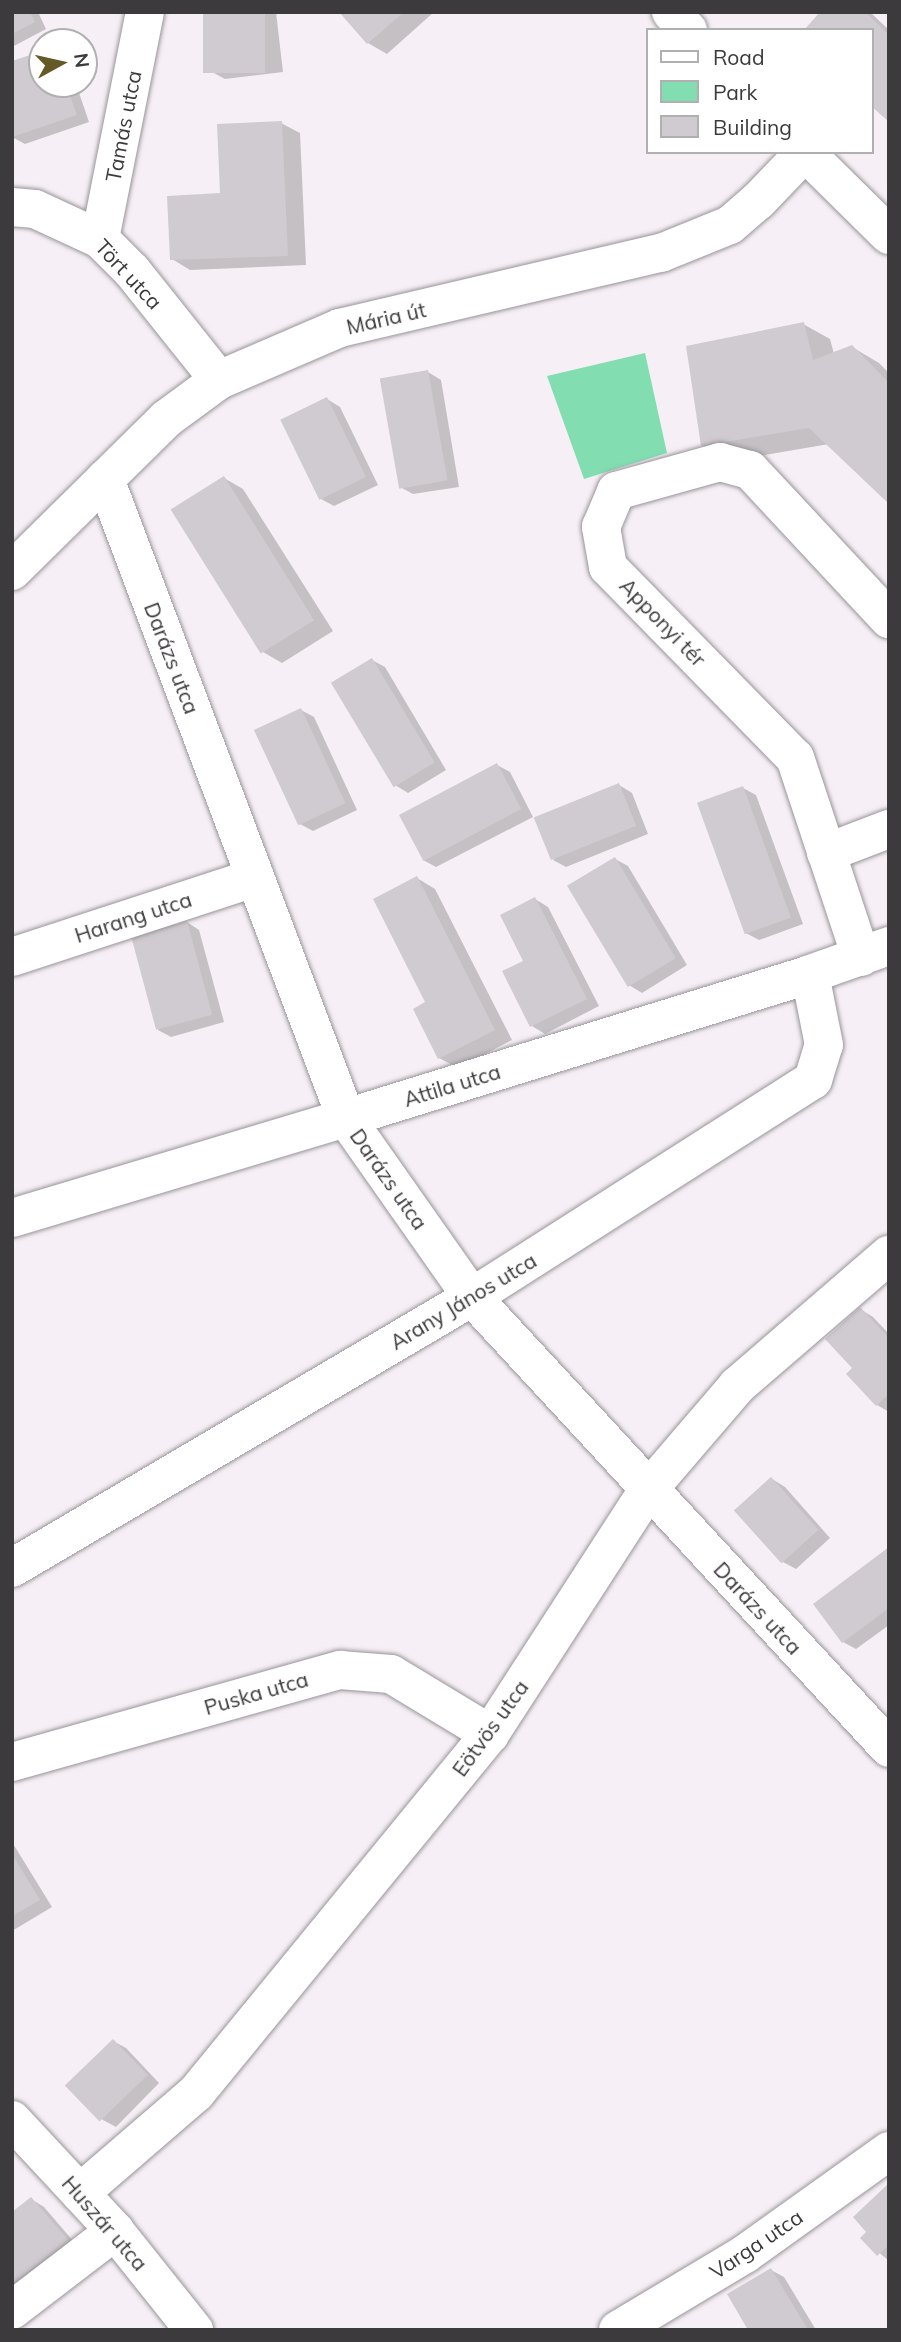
<!DOCTYPE html>
<html>
<head>
<meta charset="utf-8">
<style>
  body { margin:0 }
  #map { position:relative; width:901px; height:2342px; overflow:hidden; background:#f6f0f6; font-family:Mulish,sans-serif }
  div>[style] { position:absolute }
  .green>* { inset:0; background:#82deb1 }
  .shadow>* { inset:0; background:#0003 }
  .building>* { inset:0; background:#d0cbd0; transform-origin:0 0 }
  .roads { filter:drop-shadow(0 0 2px #999499) drop-shadow(0 0 2px #999499) }
  .minor>* { height:38px; margin:-19px; padding:0 19px; transform-origin:19px; border-radius:19px; background:#fff }
  .major>* { height:38px; margin:-19px; padding:0 19px; transform-origin:19px; border-radius:19px; background:#fff }
  span { translate:-50% -50%; white-space:nowrap; text-align:center; line-height:1.15; -webkit-text-stroke:7px #fff; paint-order:stroke }
  .street-label { font-size:21px; color:#3d3a3d }
  .frame { position:absolute; inset:0; border:14px solid #3d3a3d; pointer-events:none }
  .legend { position:absolute; left:646px; top:28px; width:228px; height:126px; box-sizing:border-box; background:#fff; border:2px solid #b1b0b1; margin:0; padding:9px 12px; list-style:none; font-size:21px; color:#3d3a3d }
  .legend li { display:flex; align-items:center; gap:14px; height:35px }
  .legend b { width:35px; border:2px solid #b1b0b1 }
  .north { position:absolute; left:28px; top:28px; width:70px; height:70px; box-sizing:border-box; background:#fff; border:2px solid #b1b0b1; border-radius:50%; rotate:82deg; font-size:19px; font-weight:700; line-height:28px; text-align:center; color:#3d3a3d }
  .north::after { content:''; display:block; margin:auto; width:24px; height:32px; background:#655a26; clip-path:polygon(50% 0,100% 100%,50% 72%,0 100%) }
</style>
</head>
<body>
<div id="map">
  <div class="green">
    <div style="clip-path:polygon(645px 353px,667px 453px,584px 479px,547px 376px)"></div>
  </div>
  <div class="shadow">
    <div style="clip-path:polygon(12px 12px,38px 12px,46px 29px,12px 47px)"></div>
    <div style="clip-path:polygon(205px 12px,276px 12px,283px 72px,225px 79px,212px 72px)"></div>
    <div style="clip-path:polygon(341px 12px,434px 12px,387px 54px,368px 43px)"></div>
    <div style="clip-path:polygon(823px 12px,870px 12px,889px 30px,889px 120px,871px 30px)"></div>
    <div style="clip-path:polygon(42px 53px,42px 84px,76px 84px,89px 122px,25px 144px,12px 137px)"></div>
    <div style="clip-path:polygon(281px 123px,300px 133px,306px 265px,190px 270px,172px 259px)"></div>
    <div style="clip-path:polygon(803px 324px,830px 339px,834px 354px,852px 347px,879px 363px,889px 373px,889px 502px,829px 444px,729px 461px,702px 445px)"></div>
    <div style="clip-path:polygon(428px 372px,441px 380px,459px 487px,413px 494px,400px 487px)"></div>
    <div style="clip-path:polygon(327px 399px,340px 407px,378px 485px,334px 506px,321px 499px)"></div>
    <div style="clip-path:polygon(224px 478px,243px 489px,333px 631px,282px 663px,263px 652px)"></div>
    <div style="clip-path:polygon(372px 660px,385px 667px,446px 770px,408px 793px,395px 785px)"></div>
    <div style="clip-path:polygon(301px 710px,314px 717px,357px 810px,313px 831px,300px 824px)"></div>
    <div style="clip-path:polygon(497px 765px,510px 772px,533px 817px,436px 867px,423px 860px)"></div>
    <div style="clip-path:polygon(619px 785px,632px 793px,648px 834px,566px 867px,553px 860px)"></div>
    <div style="clip-path:polygon(743px 788px,756px 795px,803px 924px,759px 940px,746px 933px)"></div>
    <div style="clip-path:polygon(615px 859px,628px 866px,687px 965px,642px 993px,629px 985px)"></div>
    <div style="clip-path:polygon(417px 878px,435px 889px,512px 1040px,458px 1068px,439px 1058px)"></div>
    <div style="clip-path:polygon(535px 899px,548px 907px,599px 1006px,545px 1034px,532px 1026px,526px 961px)"></div>
    <div style="clip-path:polygon(187px 922px,199px 930px,224px 1022px,171px 1037px,158px 1030px)"></div>
    <div style="clip-path:polygon(860px 1309px,873px 1317px,889px 1334px,889px 1412px,877px 1405px)"></div>
    <div style="clip-path:polygon(772px 1479px,785px 1487px,830px 1538px,796px 1569px,783px 1562px)"></div>
    <div style="clip-path:polygon(889px 1549px,889px 1625px,856px 1649px,843px 1642px)"></div>
    <div style="clip-path:polygon(12px 1842px,52px 1907px,12px 1931px)"></div>
    <div style="clip-path:polygon(113px 2041px,126px 2048px,159px 2083px,116px 2127px,103px 2120px,71px 2089px)"></div>
    <div style="clip-path:polygon(889px 2186px,889px 2261px,862px 2238px,869px 2232px)"></div>
    <div style="clip-path:polygon(31px 2199px,44px 2207px,80px 2249px,12px 2302px,12px 2214px)"></div>
    <div style="clip-path:polygon(771px 2270px,784px 2277px,816px 2330px,750px 2330px)"></div>
  </div>
  <div class="building">
    <div style="clip-path:polygon(12px 12px,30px 12px,35px 22px,12px 34px)"></div>
    <div style="left:203px;top:12px;width:62px;height:61px"></div>
    <div style="clip-path:polygon(339px 12px,404px 12px,367px 44px)"></div>
    <div style="clip-path:polygon(820px 12px,865px 12px,889px 35px,889px 122px,871px 106px,871px 30px,804px 30px)"></div>
    <div style="clip-path:polygon(42px 51px,42px 84px,66px 84px,77px 115px,12px 137px,12px 61px)"></div>
    <div style="clip-path:polygon(282px 121px,288px 256px,170px 260px,167px 196px,220px 193px,217px 124px)"></div>
    <div style="clip-path:polygon(804px 322px,813px 360px,852px 345px,889px 383px,889px 504px,809px 428px,701px 446px,686px 346px)"></div>
    <div style="left:428px;top:370px;width:112px;height:49px;rotate:80deg"></div>
    <div style="left:327px;top:397px;width:89px;height:52px;rotate:64deg"></div>
    <div style="left:224px;top:476px;width:170px;height:63px;rotate:58deg"></div>
    <div style="left:372px;top:658px;width:122px;height:48px;rotate:59deg"></div>
    <div style="left:301px;top:708px;width:105px;height:52px;rotate:65deg"></div>
    <div style="left:497px;top:763px;width:52px;height:111px;rotate:62deg"></div>
    <div style="left:619px;top:783px;width:46px;height:92px;rotate:68deg"></div>
    <div style="left:743px;top:786px;width:140px;height:49px;rotate:70deg"></div>
    <div style="left:615px;top:857px;width:118px;height:56px;rotate:59deg"></div>
    <div style="clip-path:polygon(417px 876px,495px 1030px,438px 1059px,413px 1009px,425px 1002px,373px 899px)"></div>
    <div style="clip-path:polygon(535px 897px,587px 999px,530px 1027px,502px 971px,523px 961px,500px 915px)"></div>
    <div style="left:187px;top:921px;width:97px;height:58px;rotate:75deg"></div>
    <div style="clip-path:polygon(860px 1307px,889px 1338px,889px 1394px,876px 1406px,846px 1374px,852px 1368px,825px 1339px)"></div>
    <div style="left:771px;top:1477px;width:71px;height:50px;rotate:48deg"></div>
    <div style="clip-path:polygon(889px 1547px,889px 1608px,842px 1643px,813px 1604px)"></div>
    <div style="clip-path:polygon(12px 1854px,40px 1900px,12px 1916px)"></div>
    <div style="left:113px;top:2039px;width:50px;height:67px;rotate:46deg"></div>
    <div style="clip-path:polygon(889px 2183px,889px 2245px,877px 2256px,860px 2238px,866px 2232px,853px 2217px)"></div>
    <div style="clip-path:polygon(31px 2197px,69px 2241px,12px 2284px,12px 2212px)"></div>
    <div style="clip-path:polygon(771px 2268px,808px 2330px,748px 2330px,727px 2294px)"></div>
  </div>
  <div class="roads">
    <div class="minor">
      <div style="left:671px;top:12px;width:25px;rotate:47deg"></div>
      <div style="left:805px;top:152px;width:118px;rotate:44.7deg"></div>
      <div style="left:12px;top:207px;width:23px;rotate:5deg"></div>
      <div style="left:35px;top:209px;width:72px;rotate:24.8deg"></div>
      <div style="left:100px;top:239px;width:45px;rotate:45deg"></div>
      <div style="left:132px;top:271px;width:139px;rotate:51.4deg"></div>
      <div style="left:100px;top:239px;width:231px;rotate:-78.8deg"></div>
      <div style="left:105px;top:479px;width:683px;rotate:69.34deg"></div>
      <div style="left:346px;top:1118px;width:219px;rotate:54.9deg"></div>
      <div style="left:472px;top:1297px;width:614px;rotate:47.24deg"></div>
      <div style="left:12px;top:571px;width:216px;rotate:-44.6deg"></div>
      <div style="left:166px;top:419px;width:66px;rotate:-36.3deg"></div>
      <div style="left:219px;top:380px;width:132px;rotate:-23.3deg"></div>
      <div style="left:340px;top:328px;width:330px;rotate:-13.2deg"></div>
      <div style="left:661px;top:253px;width:74px;rotate:-22.1deg"></div>
      <div style="left:730px;top:225px;width:37px;rotate:-41deg"></div>
      <div style="left:758px;top:201px;width:68px;rotate:-46.2deg"></div>
      <div style="left:826px;top:853px;width:67px;rotate:-20.9deg"></div>
      <div style="left:12px;top:957px;width:255px;rotate:-18.1deg"></div>
      <div style="left:861px;top:957px;width:210px;rotate:-108.3deg"></div>
      <div style="left:795px;top:758px;width:267px;rotate:-134.4deg"></div>
      <div style="left:608px;top:567px;width:41px;rotate:-99.9deg"></div>
      <div style="left:601px;top:527px;width:39px;rotate:-67deg"></div>
      <div style="left:616px;top:491px;width:108px;rotate:-15.6deg"></div>
      <div style="left:720px;top:462px;width:31px;rotate:15deg"></div>
      <div style="left:750px;top:470px;width:204px;rotate:47deg"></div>
      <div style="left:12px;top:1568px;width:534px;rotate:-30.5deg"></div>
      <div style="left:472px;top:1297px;width:404px;rotate:-32.5deg"></div>
      <div style="left:813px;top:1080px;width:37px;rotate:-73deg"></div>
      <div style="left:824px;top:1045px;width:72px;rotate:-101.2deg"></div>
      <div style="left:12px;top:1762px;width:341px;rotate:-15.7deg"></div>
      <div style="left:340px;top:1670px;width:51px;rotate:4.5deg"></div>
      <div style="left:391px;top:1674px;width:116px;rotate:31.2deg"></div>
      <div style="left:12px;top:2120px;width:151px;rotate:47.1deg"></div>
      <div style="left:115px;top:2231px;width:127px;rotate:51.4deg"></div>
      <div style="left:80px;top:2193px;width:153px;rotate:-40.8deg"></div>
      <div style="left:196px;top:2093px;width:464px;rotate:-50.7deg"></div>
      <div style="left:490px;top:1734px;width:291px;rotate:-57.1deg"></div>
      <div style="left:648px;top:1490px;width:137px;rotate:-49.4deg"></div>
      <div style="left:737px;top:1386px;width:201px;rotate:-40.8deg"></div>
      <div style="left:12px;top:2310px;width:130px;rotate:-37.5deg"></div>
      <div style="left:618px;top:2330px;width:148px;rotate:-30.9deg"></div>
      <div style="left:745px;top:2254px;width:177px;rotate:-35.6deg"></div>
    </div>
    <div class="major">
      <div style="left:12px;top:1218px;width:349px;rotate:-16.7deg"></div>
      <div style="left:346px;top:1118px;width:486px;rotate:-17.2deg"></div>
      <div style="left:810px;top:974px;width:84px;rotate:-19.5deg"></div>
    </div>
  </div>
  <div class="street-label">
    <span style="left:123px;top:126px;rotate:-79deg">Tamás utca</span>
    <span style="left:129px;top:274px;rotate:47deg">Tört utca</span>
    <span style="left:386px;top:318px;rotate:-13deg">Mária út</span>
    <span style="left:663px;top:622px;rotate:46deg">Apponyi tér</span>
    <span style="left:172px;top:658px;rotate:69deg">Darázs utca</span>
    <span style="left:133px;top:917px;rotate:-18deg">Harang utca</span>
    <span style="left:452px;top:1085px;rotate:-17deg">Attila utca</span>
    <span style="left:389px;top:1179px;rotate:55deg">Darázs utca</span>
    <span style="left:463px;top:1301px;rotate:-31deg">Arany János utca</span>
    <span style="left:758px;top:1608px;rotate:47deg">Darázs utca</span>
    <span style="left:256px;top:1693px;rotate:-16deg">Puska utca</span>
    <span style="left:490px;top:1728px;rotate:-54deg">Eötvös utca</span>
    <span style="left:105px;top:2223px;rotate:49deg">Huszár utca</span>
    <span style="left:756px;top:2244px;rotate:-34deg">Varga utca</span>
  </div>
  <div class="frame"></div>
  <ul class="legend">
  <li><b style="height:9px;background:#fff"></b>Road</li>
  <li><b style="height:19px;background:#82deb1"></b>Park</li>
  <li><b style="height:19px;background:#d0cbd0"></b>Building</li>
  </ul>
  <div class="north">N</div>
</div>
</body>
</html>
